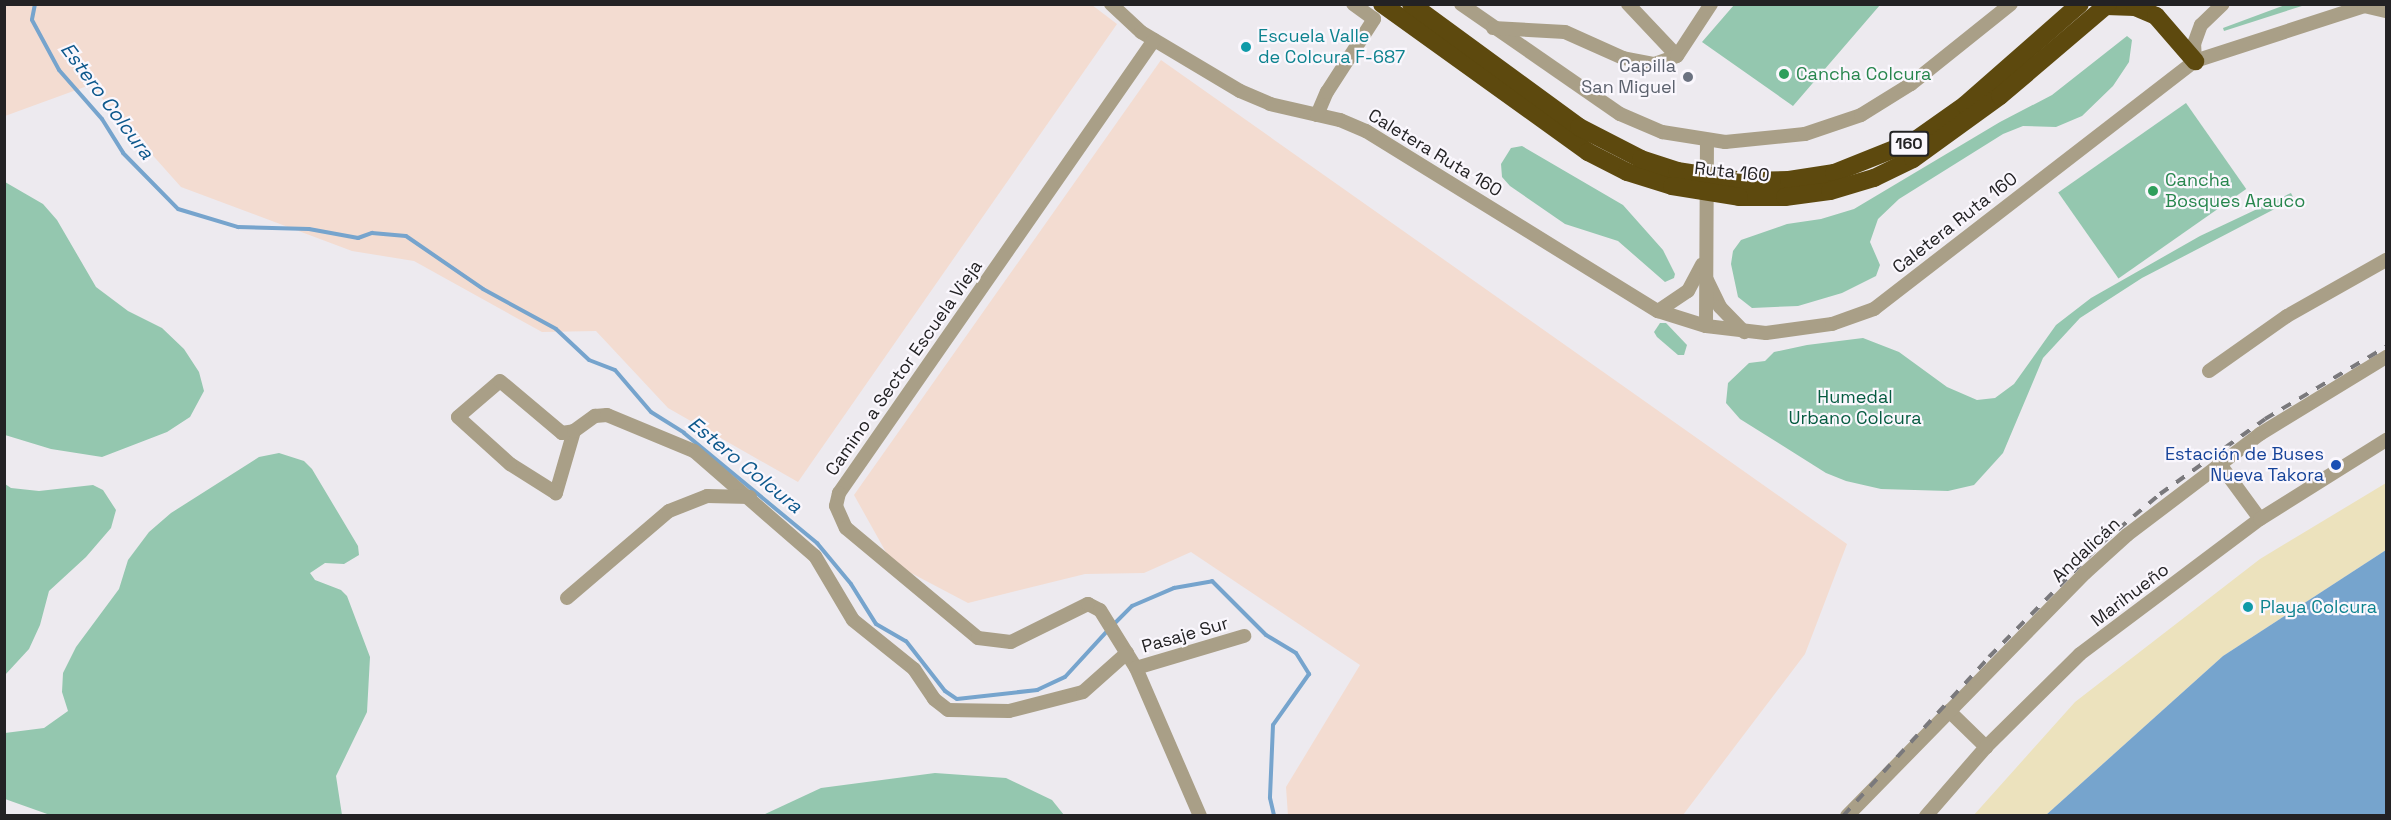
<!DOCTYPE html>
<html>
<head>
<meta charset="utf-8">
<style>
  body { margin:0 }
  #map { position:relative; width:2391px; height:820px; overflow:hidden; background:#edeaef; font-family:"Space Grotesk",sans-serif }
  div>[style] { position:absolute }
  .industrial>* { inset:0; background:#f3dcd1 }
  .green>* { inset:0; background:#94c7af; transform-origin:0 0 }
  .sand>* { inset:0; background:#ece2bd }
  .water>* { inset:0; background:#76a4cd }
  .stream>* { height:4px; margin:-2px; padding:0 2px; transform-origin:2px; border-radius:2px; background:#76a4cd }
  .minor>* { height:14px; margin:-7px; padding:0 7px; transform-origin:7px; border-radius:7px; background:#a99f87 }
  .highway>* { height:18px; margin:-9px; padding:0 9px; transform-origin:9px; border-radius:9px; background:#5d490e }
  .rail>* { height:4px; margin-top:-2px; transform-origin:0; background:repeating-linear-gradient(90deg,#7a797c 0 10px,transparent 0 20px) }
  .highway-bridge>* { height:18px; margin:-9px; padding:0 9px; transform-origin:9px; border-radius:9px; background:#5d490e }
  .dots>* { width:16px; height:16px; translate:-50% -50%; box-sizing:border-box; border:3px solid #faf7fd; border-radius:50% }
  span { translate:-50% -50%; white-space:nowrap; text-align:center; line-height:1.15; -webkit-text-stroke:4.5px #faf7fd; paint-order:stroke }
  .shield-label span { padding:2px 4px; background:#faf7fd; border:2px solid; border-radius:4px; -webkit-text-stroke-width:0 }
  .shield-label { font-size:16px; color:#232224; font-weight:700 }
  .culture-label { font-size:18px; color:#0d838f }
  .left { translate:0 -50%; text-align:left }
  .worship-label { font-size:18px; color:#5b616d }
  .right { translate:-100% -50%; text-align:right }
  .leisure-label { font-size:18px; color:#27864d }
  .street-label { font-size:18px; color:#232224 }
  .park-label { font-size:18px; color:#055b40 }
  .transit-label { font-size:18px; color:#164399 }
  .water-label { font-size:20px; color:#0d588c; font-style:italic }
  .frame { position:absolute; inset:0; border:6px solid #232224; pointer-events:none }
</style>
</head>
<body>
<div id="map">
  <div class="industrial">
    <div style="clip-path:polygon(1092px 5px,1117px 24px,798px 482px,668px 408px,596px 331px,542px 332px,414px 261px,352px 251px,181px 187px,90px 85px,5px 116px,5px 5px)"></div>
    <div style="clip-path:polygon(1161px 60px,1847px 544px,1805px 654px,1683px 815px,1288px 816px,1286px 787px,1360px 665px,1191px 552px,1144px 573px,1085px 574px,968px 603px,892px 563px,854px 495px)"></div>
  </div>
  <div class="green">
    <div style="clip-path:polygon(1734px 5px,1734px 4px,1880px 5px,1793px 106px,1702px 42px)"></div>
    <div style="clip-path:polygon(2285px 5px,2305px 5px,2224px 31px,2223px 28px)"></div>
    <div style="clip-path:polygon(2127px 36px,2132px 40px,2129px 62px,2113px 86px,2082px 116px,2056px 127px,2023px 126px,2003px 134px,1899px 199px,1878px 219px,1870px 242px,1880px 265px,1876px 276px,1842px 293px,1798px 306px,1752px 308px,1738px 297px,1731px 264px,1733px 251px,1741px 240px,1787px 224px,1821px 219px,1854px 209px,2000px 122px,2052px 95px)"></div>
    <div style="left:2186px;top:103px;width:105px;height:156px;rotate:55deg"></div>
    <div style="clip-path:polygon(1522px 146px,1623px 205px,1663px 250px,1675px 274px,1674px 278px,1665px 282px,1618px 241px,1565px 224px,1510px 186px,1502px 177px,1501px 164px,1511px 148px)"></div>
    <div style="clip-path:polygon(5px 182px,43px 204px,57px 220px,96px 287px,128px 311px,162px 328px,184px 349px,199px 372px,204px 391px,190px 417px,167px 432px,102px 457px,51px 449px,5px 435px)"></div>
    <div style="clip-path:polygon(2291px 193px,2294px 199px,2142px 278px,2080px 318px,2043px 358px,2003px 453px,1974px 485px,1948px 491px,1881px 489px,1846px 481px,1826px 473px,1740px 419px,1726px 403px,1728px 383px,1749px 363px,1765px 361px,1774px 352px,1807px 345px,1863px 338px,1899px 352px,1947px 387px,1977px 400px,1995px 398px,2014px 384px,2056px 325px,2091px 298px,2200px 236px)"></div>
    <div style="clip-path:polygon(1660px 323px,1666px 323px,1687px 345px,1684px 355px,1678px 355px,1657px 337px,1654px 332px)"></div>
    <div style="clip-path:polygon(279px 453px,304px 461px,312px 469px,358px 546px,359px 555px,344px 564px,325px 563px,310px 573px,315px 580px,341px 590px,347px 596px,370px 657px,367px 712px,336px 776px,342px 815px,50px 815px,5px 799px,5px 733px,44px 728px,68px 711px,62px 692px,63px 673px,76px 647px,119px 589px,128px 560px,149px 532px,171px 513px,259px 457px)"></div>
    <div style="clip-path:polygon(5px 484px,11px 488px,39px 491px,93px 485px,103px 490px,116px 510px,111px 528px,86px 557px,49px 591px,40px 625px,29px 649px,5px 675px)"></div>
    <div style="clip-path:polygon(935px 773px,1006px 778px,1052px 800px,1064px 815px,763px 815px,821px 788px)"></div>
  </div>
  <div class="sand">
    <div style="clip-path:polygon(2386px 483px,2386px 550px,2223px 656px,2046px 815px,1973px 816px,2075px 702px,2260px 559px)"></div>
  </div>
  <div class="water">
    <div style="clip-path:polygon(2386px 550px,2386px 815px,2046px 815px,2223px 656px)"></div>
  </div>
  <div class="stream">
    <div style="left:35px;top:4px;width:16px;rotate:101deg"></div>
    <div style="left:32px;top:20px;width:57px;rotate:61.6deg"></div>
    <div style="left:59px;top:70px;width:65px;rotate:48.7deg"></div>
    <div style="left:102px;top:119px;width:40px;rotate:58deg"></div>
    <div style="left:123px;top:153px;width:78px;rotate:45.5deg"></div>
    <div style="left:178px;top:209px;width:63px;rotate:16.7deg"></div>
    <div style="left:238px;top:227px;width:71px;rotate:1.6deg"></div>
    <div style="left:309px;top:229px;width:50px;rotate:10.4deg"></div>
    <div style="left:358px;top:238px;width:15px;rotate:-20deg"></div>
    <div style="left:372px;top:233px;width:34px;rotate:5deg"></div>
    <div style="left:406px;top:236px;width:93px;rotate:34.5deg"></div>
    <div style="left:483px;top:289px;width:83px;rotate:28.7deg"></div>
    <div style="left:556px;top:329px;width:45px;rotate:43.2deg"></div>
    <div style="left:589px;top:360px;width:28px;rotate:21deg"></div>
    <div style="left:615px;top:370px;width:55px;rotate:49.4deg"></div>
    <div style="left:651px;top:412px;width:39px;rotate:32deg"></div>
    <div style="left:684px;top:433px;width:173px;rotate:39.6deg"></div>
    <div style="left:817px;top:543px;width:53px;rotate:50.3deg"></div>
    <div style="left:851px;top:584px;width:47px;rotate:58deg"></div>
    <div style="left:876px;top:624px;width:34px;rotate:30deg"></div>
    <div style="left:906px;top:641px;width:63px;rotate:52deg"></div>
    <div style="left:945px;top:691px;width:14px;rotate:34deg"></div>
    <div style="left:957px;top:699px;width:81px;rotate:-6.4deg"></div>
    <div style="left:1037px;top:690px;width:31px;rotate:-25deg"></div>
    <div style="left:1065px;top:677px;width:64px;rotate:-47.5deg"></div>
    <div style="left:1113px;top:625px;width:27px;rotate:-45deg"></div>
    <div style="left:1132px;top:606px;width:46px;rotate:-23.2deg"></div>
    <div style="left:1174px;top:588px;width:39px;rotate:-10deg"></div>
    <div style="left:1212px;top:581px;width:76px;rotate:45deg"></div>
    <div style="left:1266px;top:635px;width:35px;rotate:31deg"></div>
    <div style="left:1296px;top:653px;width:25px;rotate:58deg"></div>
    <div style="left:1309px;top:674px;width:62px;rotate:125.2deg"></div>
    <div style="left:1273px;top:725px;width:73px;rotate:92.4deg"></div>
    <div style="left:1270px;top:798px;width:18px;rotate:77deg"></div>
  </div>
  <div class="minor">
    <div style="left:1111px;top:4px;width:41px;rotate:43deg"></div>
    <div style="left:1141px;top:32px;width:115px;rotate:30.8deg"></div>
    <div style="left:1240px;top:91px;width:33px;rotate:23deg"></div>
    <div style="left:1270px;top:104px;width:72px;rotate:12.9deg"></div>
    <div style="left:1340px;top:120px;width:28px;rotate:23deg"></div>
    <div style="left:1366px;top:131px;width:343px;rotate:31.7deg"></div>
    <div style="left:1658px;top:311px;width:50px;rotate:17.4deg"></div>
    <div style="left:1706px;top:326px;width:60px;rotate:6.7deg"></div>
    <div style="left:1766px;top:333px;width:67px;rotate:-7.8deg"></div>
    <div style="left:1832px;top:324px;width:45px;rotate:-19.7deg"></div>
    <div style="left:1874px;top:309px;width:406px;rotate:-37.7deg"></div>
    <div style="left:2195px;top:61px;width:178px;rotate:-18deg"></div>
    <div style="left:2364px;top:6px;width:23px;rotate:13deg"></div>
    <div style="left:1461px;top:4px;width:193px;rotate:34.7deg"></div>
    <div style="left:1620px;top:114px;width:46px;rotate:23.2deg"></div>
    <div style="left:1662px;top:132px;width:64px;rotate:9deg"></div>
    <div style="left:1725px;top:142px;width:80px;rotate:-5.7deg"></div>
    <div style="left:1805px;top:134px;width:59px;rotate:-18.7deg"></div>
    <div style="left:1861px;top:115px;width:59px;rotate:-31.8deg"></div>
    <div style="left:1911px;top:84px;width:128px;rotate:-38.7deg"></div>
    <div style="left:1628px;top:4px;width:71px;rotate:46.7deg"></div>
    <div style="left:1493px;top:28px;width:72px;rotate:3.2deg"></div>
    <div style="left:1565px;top:32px;width:64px;rotate:24.1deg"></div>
    <div style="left:1623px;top:58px;width:32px;rotate:11deg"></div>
    <div style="left:1654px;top:64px;width:24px;rotate:-19deg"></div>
    <div style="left:1677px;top:56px;width:62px;rotate:-56.8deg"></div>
    <div style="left:1154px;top:40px;width:552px;rotate:124.81deg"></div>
    <div style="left:839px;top:493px;width:13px;rotate:103deg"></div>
    <div style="left:836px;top:506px;width:24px;rotate:66deg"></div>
    <div style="left:846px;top:528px;width:172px;rotate:39.8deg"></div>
    <div style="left:978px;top:638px;width:33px;rotate:7deg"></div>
    <div style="left:1011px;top:642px;width:86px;rotate:-26.3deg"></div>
    <div style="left:1088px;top:604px;width:13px;rotate:27deg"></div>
    <div style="left:1100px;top:610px;width:68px;rotate:58.2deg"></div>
    <div style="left:1136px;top:668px;width:161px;rotate:66.6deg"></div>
    <div style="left:2195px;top:61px;width:17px;rotate:-93deg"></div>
    <div style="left:2194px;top:44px;width:20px;rotate:-70deg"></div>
    <div style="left:2201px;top:25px;width:30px;rotate:-44deg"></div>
    <div style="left:1317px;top:115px;width:25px;rotate:-67deg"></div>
    <div style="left:1327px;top:92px;width:87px;rotate:-57.2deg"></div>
    <div style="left:1374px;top:19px;width:26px;rotate:-144deg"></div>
    <div style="left:1707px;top:280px;width:30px;rotate:64deg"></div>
    <div style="left:1720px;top:307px;width:35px;rotate:46deg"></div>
    <div style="left:1658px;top:311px;width:36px;rotate:-34deg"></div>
    <div style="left:1688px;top:291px;width:30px;rotate:-62deg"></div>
    <div style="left:1706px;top:326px;width:185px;rotate:-89.7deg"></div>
    <div style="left:2209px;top:371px;width:95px;rotate:-35.2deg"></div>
    <div style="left:2287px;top:316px;width:114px;rotate:-29.5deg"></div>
    <div style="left:574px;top:431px;width:65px;rotate:106.2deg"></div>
    <div style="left:556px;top:493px;width:54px;rotate:-147.8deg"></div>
    <div style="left:510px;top:464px;width:70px;rotate:-137.9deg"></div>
    <div style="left:458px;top:417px;width:55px;rotate:-40.6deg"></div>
    <div style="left:500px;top:381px;width:81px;rotate:40deg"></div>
    <div style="left:562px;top:433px;width:12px;rotate:-9deg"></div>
    <div style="left:574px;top:431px;width:26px;rotate:-36deg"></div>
    <div style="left:595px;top:416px;width:12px;rotate:-5deg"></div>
    <div style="left:607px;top:415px;width:94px;rotate:22.5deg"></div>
    <div style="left:694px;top:451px;width:160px;rotate:41deg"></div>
    <div style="left:815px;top:556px;width:74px;rotate:59.3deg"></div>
    <div style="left:853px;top:620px;width:78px;rotate:38.8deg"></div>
    <div style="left:914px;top:669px;width:36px;rotate:56deg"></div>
    <div style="left:934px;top:699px;width:18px;rotate:38deg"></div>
    <div style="left:948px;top:710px;width:61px;rotate:0.9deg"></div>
    <div style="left:1009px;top:711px;width:76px;rotate:-14.4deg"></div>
    <div style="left:1083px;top:692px;width:59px;rotate:-41.6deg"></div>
    <div style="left:2219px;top:463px;width:69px;rotate:53.8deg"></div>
    <div style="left:567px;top:598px;width:134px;rotate:-40.5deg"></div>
    <div style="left:669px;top:511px;width:41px;rotate:-21.5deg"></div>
    <div style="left:707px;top:496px;width:43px;rotate:1.3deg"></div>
    <div style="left:1136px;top:668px;width:113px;rotate:-16.5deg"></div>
    <div style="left:1949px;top:711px;width:52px;rotate:44.2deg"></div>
    <div style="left:1847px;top:816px;width:340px;rotate:-45.6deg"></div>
    <div style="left:2085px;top:573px;width:57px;rotate:-42.1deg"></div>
    <div style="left:2127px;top:535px;width:167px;rotate:-37.2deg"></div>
    <div style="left:2260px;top:434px;width:148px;rotate:-31.4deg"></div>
    <div style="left:1926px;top:816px;width:91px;rotate:-49deg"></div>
    <div style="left:1986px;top:747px;width:132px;rotate:-44.7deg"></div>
    <div style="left:2080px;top:654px;width:225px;rotate:-36.9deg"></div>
    <div style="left:2260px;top:519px;width:149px;rotate:-32.1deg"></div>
  </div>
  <div class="highway">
    <div style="left:1382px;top:4px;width:254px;rotate:35.7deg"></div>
    <div style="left:1588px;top:152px;width:44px;rotate:27.1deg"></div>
    <div style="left:1627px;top:172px;width:47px;rotate:17.3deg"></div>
    <div style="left:1411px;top:4px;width:208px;rotate:36.2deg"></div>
    <div style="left:1579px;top:127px;width:70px;rotate:27.3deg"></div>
    <div style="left:1641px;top:159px;width:38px;rotate:18deg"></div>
    <div style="left:2106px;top:6px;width:29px;rotate:2deg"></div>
    <div style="left:2135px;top:7px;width:23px;rotate:23deg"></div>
    <div style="left:2156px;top:16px;width:60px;rotate:49.1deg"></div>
    <div style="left:1744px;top:181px;width:45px;rotate:-1.3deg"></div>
    <div style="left:1789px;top:180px;width:46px;rotate:-8.8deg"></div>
    <div style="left:1834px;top:173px;width:86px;rotate:-21.8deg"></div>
    <div style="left:1914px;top:141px;width:62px;rotate:-35.2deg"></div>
    <div style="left:1965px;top:105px;width:153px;rotate:-41.3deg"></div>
    <div style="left:1739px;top:197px;width:46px"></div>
    <div style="left:1785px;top:197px;width:45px;rotate:-7.6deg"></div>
    <div style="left:1830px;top:191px;width:46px;rotate:-16.5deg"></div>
    <div style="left:1874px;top:178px;width:43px;rotate:-26deg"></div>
    <div style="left:1913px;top:159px;width:107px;rotate:-35.9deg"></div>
    <div style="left:2000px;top:96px;width:142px;rotate:-40.4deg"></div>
  </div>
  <div class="rail">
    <div style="left:1843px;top:816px;width:216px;rotate:-47.4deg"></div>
    <div style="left:1989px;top:657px;width:162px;rotate:-45.3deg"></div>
    <div style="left:2103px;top:542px;width:75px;rotate:-40.1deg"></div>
    <div style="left:2160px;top:494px;width:129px;rotate:-35.5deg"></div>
    <div style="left:2265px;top:419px;width:141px;rotate:-30.8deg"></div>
  </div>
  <div class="highway-bridge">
    <div style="left:1677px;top:171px;width:68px;rotate:8.5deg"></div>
    <div style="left:1672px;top:186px;width:68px;rotate:9.3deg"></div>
  </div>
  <div class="dots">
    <div style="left:1246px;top:47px;background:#0f9aa8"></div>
    <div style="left:1784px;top:74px;background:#2e9e5b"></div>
    <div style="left:1688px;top:77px;background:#6b7280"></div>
    <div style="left:2153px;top:191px;background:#2e9e5b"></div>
    <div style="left:2336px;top:465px;background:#1a4fb4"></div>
    <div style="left:2248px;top:607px;background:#0f9aa8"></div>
  </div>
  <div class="shield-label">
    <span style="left:1909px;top:144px">160</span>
  </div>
  <div class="culture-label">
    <span class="left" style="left:1258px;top:47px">Escuela Valle<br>de Colcura F-687</span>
    <span class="left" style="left:2260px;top:607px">Playa Colcura</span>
  </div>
  <div class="worship-label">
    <span class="right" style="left:1676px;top:77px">Capilla<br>San Miguel</span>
  </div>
  <div class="leisure-label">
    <span class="left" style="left:1796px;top:74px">Cancha Colcura</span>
    <span class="left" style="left:2165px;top:191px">Cancha<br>Bosques Arauco</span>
  </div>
  <div class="street-label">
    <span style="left:1435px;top:153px;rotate:31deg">Caletera Ruta 160</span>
    <span style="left:1732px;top:172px;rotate:6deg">Ruta 160</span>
    <span style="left:1955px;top:223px;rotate:-38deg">Caletera Ruta 160</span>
    <span style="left:904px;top:368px;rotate:-55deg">Camino a Sector Escuela Vieja</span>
    <span style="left:2086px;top:550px;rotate:-43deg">Andalicán</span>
    <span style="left:2130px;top:595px;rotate:-37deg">Marihueño</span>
    <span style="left:1185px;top:635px;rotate:-16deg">Pasaje Sur</span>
  </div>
  <div class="park-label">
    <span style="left:1855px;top:408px">Humedal<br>Urbano Colcura</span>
  </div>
  <div class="transit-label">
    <span class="right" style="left:2324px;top:465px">Estación de Buses<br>Nueva Takora</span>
  </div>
  <div class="water-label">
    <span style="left:107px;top:101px;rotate:53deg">Estero Colcura</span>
    <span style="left:745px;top:465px;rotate:39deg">Estero Colcura</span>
  </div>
  <div class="frame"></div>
</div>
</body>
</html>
